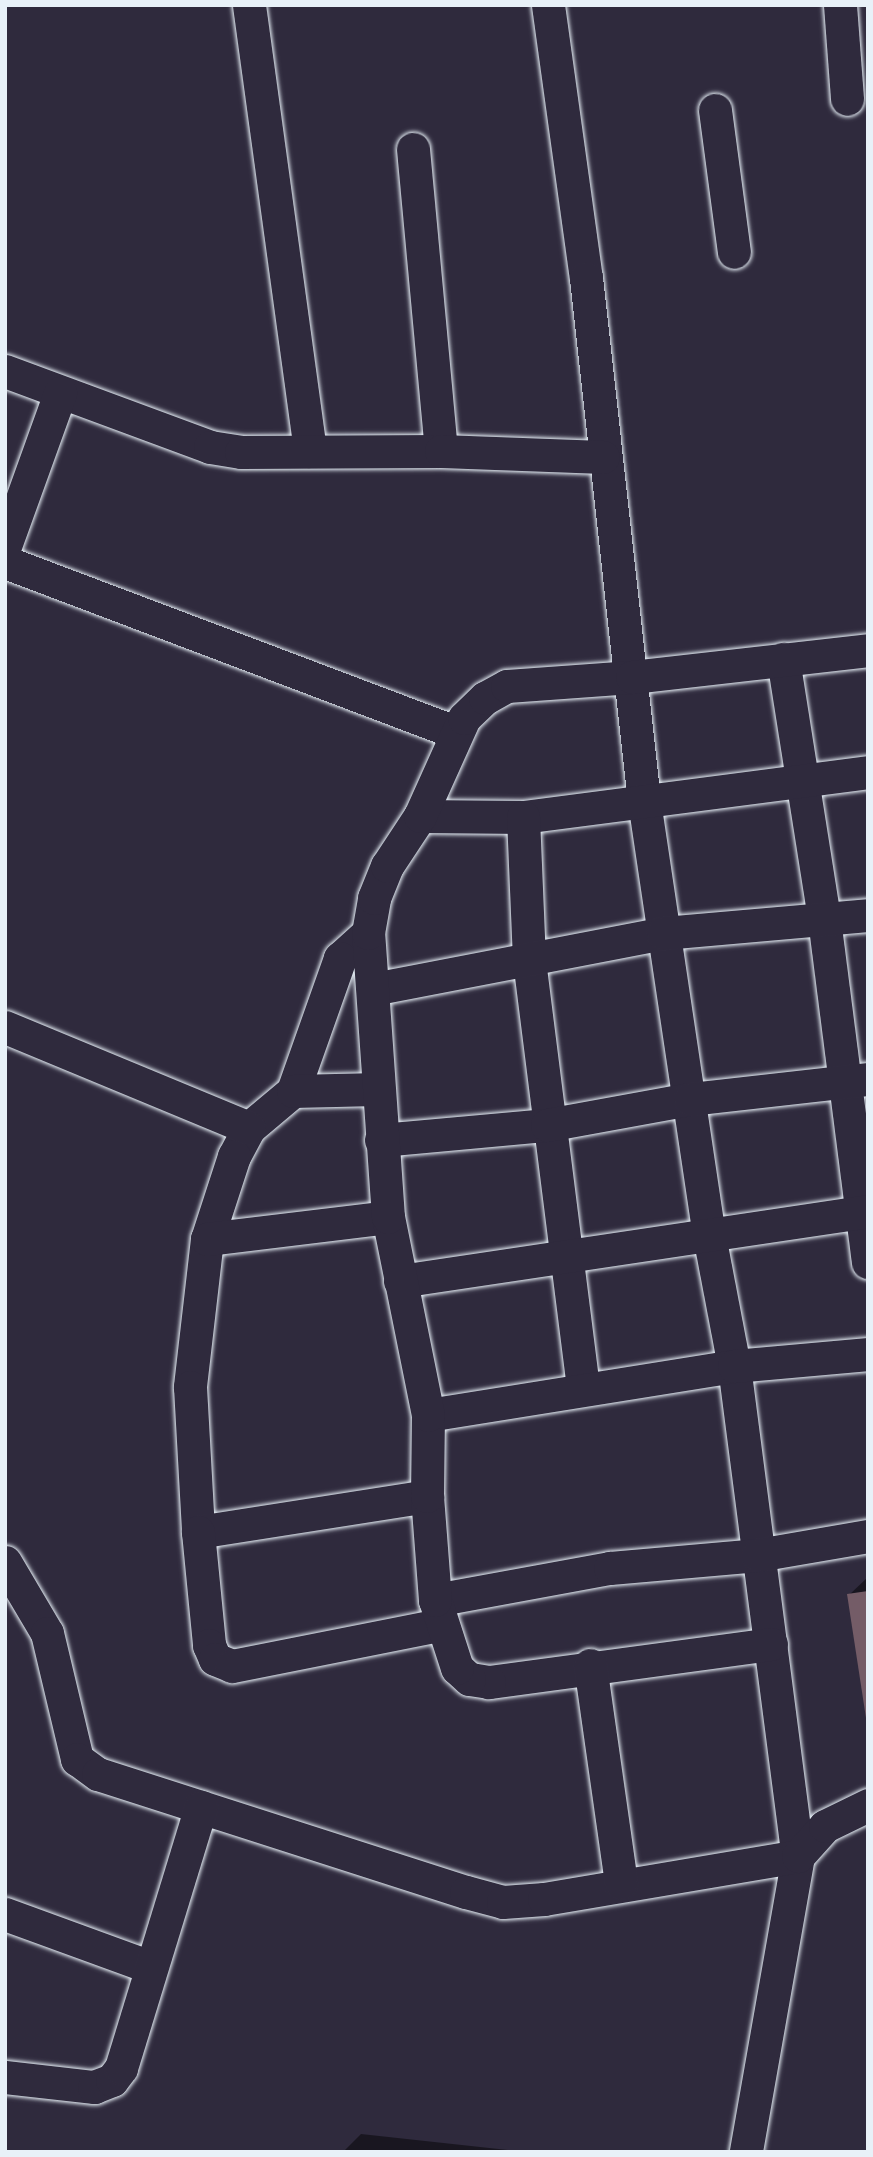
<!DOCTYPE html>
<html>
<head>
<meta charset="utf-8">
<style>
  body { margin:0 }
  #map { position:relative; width:873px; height:2157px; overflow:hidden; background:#2f2a3d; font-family:Caveat,sans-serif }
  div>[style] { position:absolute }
  .shadow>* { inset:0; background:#0007 }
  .building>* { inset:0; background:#745c67 }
  .roads { filter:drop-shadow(0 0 2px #e8f1f8) drop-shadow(0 0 2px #e8f1f8) }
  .minor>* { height:33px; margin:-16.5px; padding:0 16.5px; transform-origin:16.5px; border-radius:16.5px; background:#2f2a3d }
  span { translate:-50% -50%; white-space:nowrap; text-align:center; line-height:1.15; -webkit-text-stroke:5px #2f2a3d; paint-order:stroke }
  .frame { position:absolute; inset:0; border:7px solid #e8f1f8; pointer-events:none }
</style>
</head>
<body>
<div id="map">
  <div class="shadow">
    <div style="clip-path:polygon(868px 1577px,868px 1716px,849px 1595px)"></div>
    <div style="clip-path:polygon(361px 2134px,526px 2152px,343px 2152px)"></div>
  </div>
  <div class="building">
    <div style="clip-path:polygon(868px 1591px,868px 1718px,866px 1718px,847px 1594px)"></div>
  </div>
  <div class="roads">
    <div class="minor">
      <div style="left:249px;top:5px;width:450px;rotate:82.2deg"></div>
      <div style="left:548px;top:5px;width:276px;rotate:82.1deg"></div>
      <div style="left:586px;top:278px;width:526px;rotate:83.67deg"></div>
      <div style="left:644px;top:801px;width:439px;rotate:81.5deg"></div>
      <div style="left:709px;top:1235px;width:133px;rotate:79.2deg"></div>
      <div style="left:734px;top:1366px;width:494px;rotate:82.6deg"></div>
      <div style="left:798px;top:1856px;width:301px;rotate:100deg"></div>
      <div style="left:840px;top:5px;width:94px;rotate:85.7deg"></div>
      <div style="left:715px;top:110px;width:143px;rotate:82.4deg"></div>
      <div style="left:413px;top:149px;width:303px;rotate:84.7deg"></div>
      <div style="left:5px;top:371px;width:219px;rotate:20.3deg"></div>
      <div style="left:210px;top:447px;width:31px;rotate:9deg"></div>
      <div style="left:241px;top:452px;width:200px;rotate:-0.3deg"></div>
      <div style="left:441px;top:451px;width:162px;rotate:2.1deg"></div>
      <div style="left:5px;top:546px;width:163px;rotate:-70.2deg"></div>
      <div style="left:5px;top:562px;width:483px;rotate:20.7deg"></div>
      <div style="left:783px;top:659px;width:263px;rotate:81deg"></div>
      <div style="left:824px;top:919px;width:346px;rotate:82.7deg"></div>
      <div style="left:420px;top:816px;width:103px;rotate:0.6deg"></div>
      <div style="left:523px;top:817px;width:348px;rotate:-7.4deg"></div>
      <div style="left:523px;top:817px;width:143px;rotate:87.6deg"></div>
      <div style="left:529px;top:960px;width:431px;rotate:82.8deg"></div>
      <div style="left:368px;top:933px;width:38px;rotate:138deg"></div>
      <div style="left:340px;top:958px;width:141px;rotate:109.5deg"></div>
      <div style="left:293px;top:1091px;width:57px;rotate:139.9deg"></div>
      <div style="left:249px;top:1128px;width:32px;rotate:118deg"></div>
      <div style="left:234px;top:1156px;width:87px;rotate:108deg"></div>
      <div style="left:207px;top:1239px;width:149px;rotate:96.6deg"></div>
      <div style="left:190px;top:1387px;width:145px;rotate:86.8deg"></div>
      <div style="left:198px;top:1532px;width:232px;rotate:-8.9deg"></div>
      <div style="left:373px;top:989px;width:295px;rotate:-10.9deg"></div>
      <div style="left:663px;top:933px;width:206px;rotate:-5deg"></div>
      <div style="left:5px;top:1027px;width:264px;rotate:22.5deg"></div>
      <div style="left:293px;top:1091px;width:85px;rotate:-1.3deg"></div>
      <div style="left:381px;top:1140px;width:167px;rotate:-5.2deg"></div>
      <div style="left:547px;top:1125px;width:145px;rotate:-10.3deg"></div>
      <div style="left:690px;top:1099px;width:179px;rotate:-6.4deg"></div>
      <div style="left:207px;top:1239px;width:182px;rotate:-6.9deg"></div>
      <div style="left:400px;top:1281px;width:473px;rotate:-8.5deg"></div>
      <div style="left:428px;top:1415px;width:310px;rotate:-9.1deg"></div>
      <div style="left:734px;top:1366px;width:135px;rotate:-5.1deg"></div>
      <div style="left:198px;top:1532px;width:114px;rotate:84.4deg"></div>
      <div style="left:209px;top:1645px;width:15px;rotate:67deg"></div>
      <div style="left:215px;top:1659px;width:18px;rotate:22deg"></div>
      <div style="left:232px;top:1666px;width:212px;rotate:-11.2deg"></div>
      <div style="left:5px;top:1562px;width:82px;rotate:59.4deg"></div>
      <div style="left:47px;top:1633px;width:130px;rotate:76.6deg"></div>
      <div style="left:77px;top:1759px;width:26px;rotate:36deg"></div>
      <div style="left:98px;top:1774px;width:386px;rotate:17.8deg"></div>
      <div style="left:466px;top:1892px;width:38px;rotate:15deg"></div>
      <div style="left:503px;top:1902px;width:41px;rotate:-4.2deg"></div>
      <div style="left:544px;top:1899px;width:258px;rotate:-9.6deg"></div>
      <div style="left:798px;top:1856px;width:40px;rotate:-48deg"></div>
      <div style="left:825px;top:1826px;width:48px;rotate:-26deg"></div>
      <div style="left:435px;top:1600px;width:178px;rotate:-10.4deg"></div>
      <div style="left:610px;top:1568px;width:149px;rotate:-5deg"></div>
      <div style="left:758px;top:1555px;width:112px;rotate:-9.8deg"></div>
      <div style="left:771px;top:1644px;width:285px;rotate:172.3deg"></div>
      <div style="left:489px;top:1682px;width:20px;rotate:-171deg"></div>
      <div style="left:469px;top:1679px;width:16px;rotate:-137deg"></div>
      <div style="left:457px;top:1668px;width:71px;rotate:-107.9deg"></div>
      <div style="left:435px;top:1600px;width:104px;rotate:-94.4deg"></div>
      <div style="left:427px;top:1496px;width:81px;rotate:-89.3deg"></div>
      <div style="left:428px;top:1415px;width:202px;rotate:-101.4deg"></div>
      <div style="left:388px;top:1217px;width:285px;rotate:-94deg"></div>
      <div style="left:368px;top:933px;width:36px;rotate:-80deg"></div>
      <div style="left:374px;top:898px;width:35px;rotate:-68deg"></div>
      <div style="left:387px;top:866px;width:60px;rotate:-56.6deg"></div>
      <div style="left:420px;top:816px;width:107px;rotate:-65.8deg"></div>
      <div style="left:464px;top:718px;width:29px;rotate:-44deg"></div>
      <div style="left:485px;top:698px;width:25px;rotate:-29deg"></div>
      <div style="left:507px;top:686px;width:125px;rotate:-4.1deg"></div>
      <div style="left:632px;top:677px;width:238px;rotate:-6.5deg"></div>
      <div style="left:590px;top:1665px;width:220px;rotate:81.9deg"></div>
      <div style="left:5px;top:1914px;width:155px;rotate:20deg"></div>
      <div style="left:5px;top:2077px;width:90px;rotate:6.4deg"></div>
      <div style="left:94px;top:2087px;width:19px;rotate:-21deg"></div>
      <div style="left:112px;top:2080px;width:15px;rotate:-53deg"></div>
      <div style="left:121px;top:2068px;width:273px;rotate:-73deg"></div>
    </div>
  </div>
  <div class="frame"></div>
</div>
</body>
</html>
